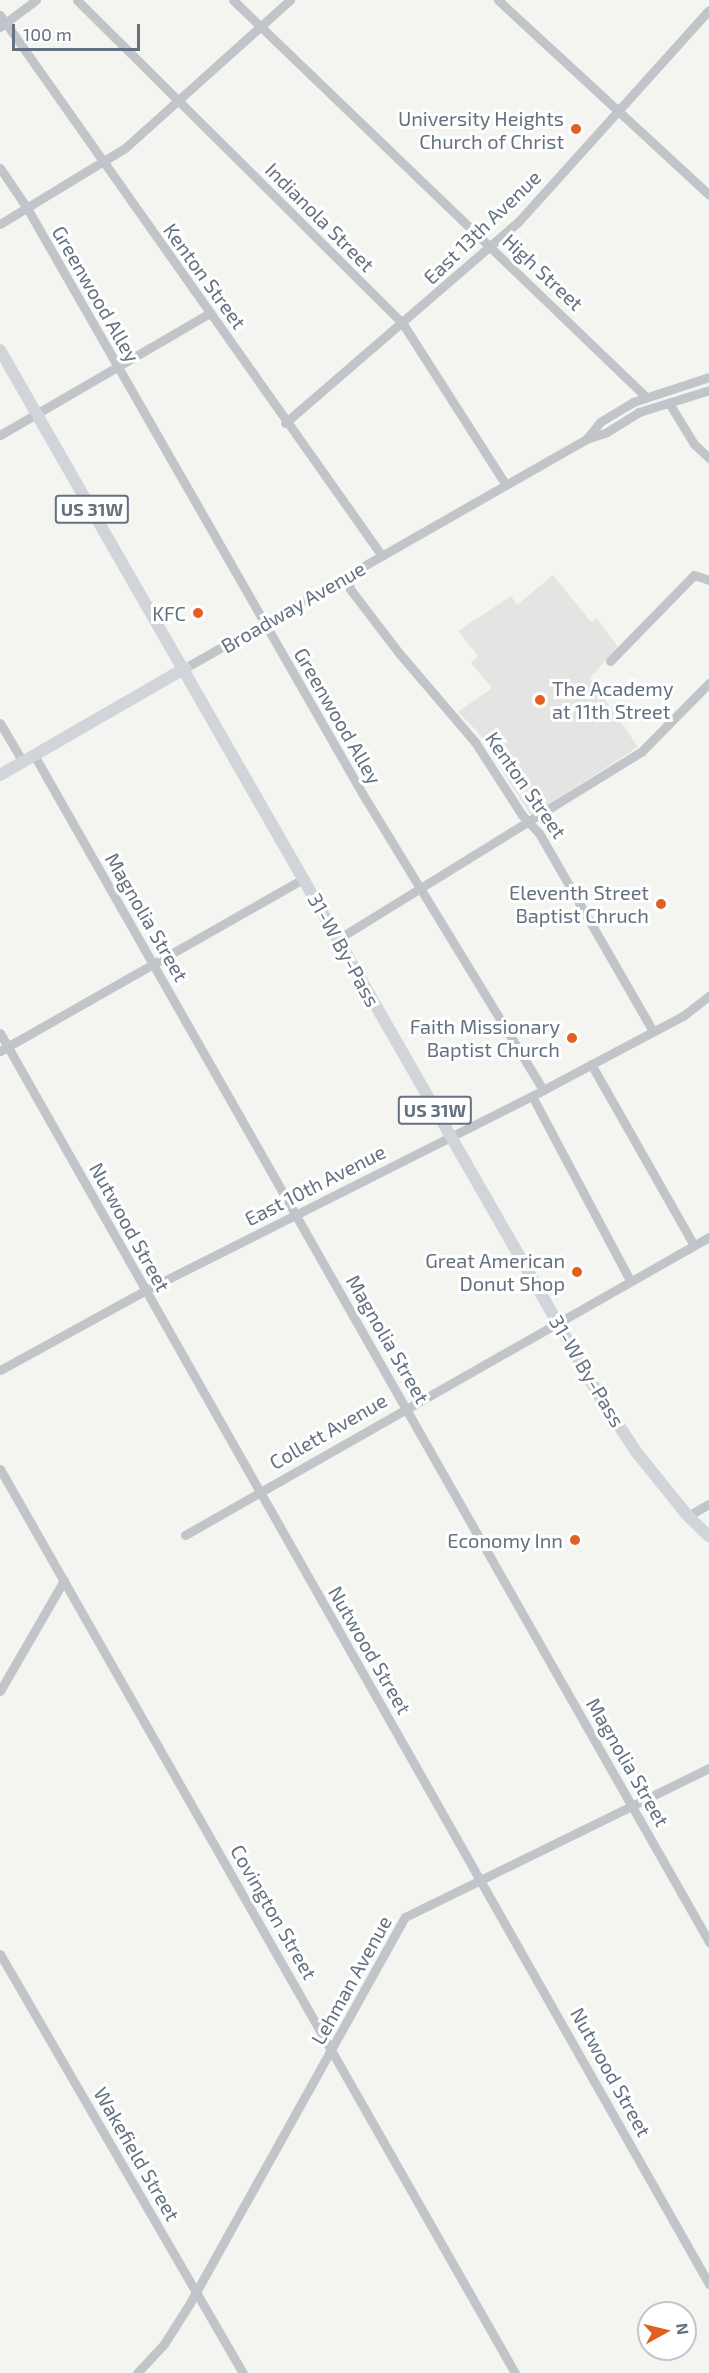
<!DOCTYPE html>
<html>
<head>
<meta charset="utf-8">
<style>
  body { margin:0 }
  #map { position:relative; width:709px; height:2373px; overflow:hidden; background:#f4f4f0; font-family:"Exo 2",sans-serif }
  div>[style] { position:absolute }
  .built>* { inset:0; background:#e4e5e3 }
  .minor>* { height:9px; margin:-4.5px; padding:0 4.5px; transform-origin:4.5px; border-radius:4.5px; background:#c1c4c8 }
  .major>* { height:12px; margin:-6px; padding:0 6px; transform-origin:6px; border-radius:6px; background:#d1d5da }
  .dots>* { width:16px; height:16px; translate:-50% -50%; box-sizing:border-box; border:3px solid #fff; border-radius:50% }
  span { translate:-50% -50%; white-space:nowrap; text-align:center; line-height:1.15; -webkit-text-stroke:6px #fff; paint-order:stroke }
  .shield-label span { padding:2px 4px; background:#fff; border:2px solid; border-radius:4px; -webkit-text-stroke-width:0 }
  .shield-label { font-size:18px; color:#637181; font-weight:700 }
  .poi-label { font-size:20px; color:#637181 }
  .right { translate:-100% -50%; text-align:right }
  .left { translate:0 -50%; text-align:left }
  .street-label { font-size:20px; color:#637181 }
  .north { position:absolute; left:637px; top:2301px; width:60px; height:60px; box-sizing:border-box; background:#fff; border:2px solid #c1c6cd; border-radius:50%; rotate:82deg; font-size:16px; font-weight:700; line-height:24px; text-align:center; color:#637181 }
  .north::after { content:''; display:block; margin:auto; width:21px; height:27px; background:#e35f21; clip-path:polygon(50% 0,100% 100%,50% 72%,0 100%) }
  .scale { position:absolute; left:12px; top:24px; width:128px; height:27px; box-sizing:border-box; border:3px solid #637181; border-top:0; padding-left:8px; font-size:18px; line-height:21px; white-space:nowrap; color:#637181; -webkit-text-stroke:4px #fff; paint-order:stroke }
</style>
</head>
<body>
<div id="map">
  <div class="built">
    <div style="clip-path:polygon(553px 575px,591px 622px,597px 618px,618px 647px,590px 678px,638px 747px,531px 816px,477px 731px,458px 712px,492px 688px,471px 663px,478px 656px,458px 631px,511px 596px,517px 605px)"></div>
  </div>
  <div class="minor">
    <div style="left:77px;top:0;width:460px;rotate:44.8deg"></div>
    <div style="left:403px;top:324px;width:191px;rotate:57.4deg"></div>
    <div style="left:233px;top:0;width:573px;rotate:43.87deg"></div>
    <div style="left:498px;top:0;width:287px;rotate:42.7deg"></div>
    <div style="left:0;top:15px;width:662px;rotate:54.77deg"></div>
    <div style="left:0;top:27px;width:45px;rotate:-36.9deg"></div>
    <div style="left:0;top:168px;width:48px;rotate:56deg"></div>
    <div style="left:27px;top:208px;width:674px;rotate:60.2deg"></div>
    <div style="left:362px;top:793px;width:348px;rotate:58.6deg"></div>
    <div style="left:0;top:224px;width:146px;rotate:-31.3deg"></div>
    <div style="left:125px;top:148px;width:222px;rotate:-41.9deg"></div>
    <div style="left:669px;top:403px;width:48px;rotate:58.6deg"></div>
    <div style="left:694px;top:444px;width:21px;rotate:43deg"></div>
    <div style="left:285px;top:423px;width:308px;rotate:-40.8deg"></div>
    <div style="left:518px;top:222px;width:285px;rotate:-48deg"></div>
    <div style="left:0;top:435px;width:243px;rotate:-30.2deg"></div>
    <div style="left:588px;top:437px;width:19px;rotate:-51deg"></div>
    <div style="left:600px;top:422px;width:39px;rotate:-31deg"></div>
    <div style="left:633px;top:402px;width:80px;rotate:-18.2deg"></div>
    <div style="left:347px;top:576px;width:13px;rotate:77deg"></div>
    <div style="left:350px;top:589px;width:81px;rotate:52.6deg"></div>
    <div style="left:399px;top:653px;width:117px;rotate:49.5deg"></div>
    <div style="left:475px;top:742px;width:87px;rotate:57.2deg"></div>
    <div style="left:522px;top:815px;width:25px;rotate:47deg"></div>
    <div style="left:539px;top:833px;width:228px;rotate:60.1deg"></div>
    <div style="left:610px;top:661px;width:120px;rotate:-45.7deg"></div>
    <div style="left:694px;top:575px;width:16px;rotate:18deg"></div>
    <div style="left:185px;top:668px;width:462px;rotate:-29.7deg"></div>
    <div style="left:586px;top:439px;width:22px;rotate:-18deg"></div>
    <div style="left:607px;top:432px;width:38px;rotate:-32deg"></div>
    <div style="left:639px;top:412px;width:73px;rotate:-17.4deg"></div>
    <div style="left:0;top:723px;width:45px;rotate:59.5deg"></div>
    <div style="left:34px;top:755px;width:1366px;rotate:60.37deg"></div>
    <div style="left:338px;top:939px;width:356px;rotate:-31.7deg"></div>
    <div style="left:641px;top:752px;width:97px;rotate:-45.4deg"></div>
    <div style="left:0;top:1033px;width:1438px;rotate:60.46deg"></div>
    <div style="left:0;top:1051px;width:350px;rotate:-29.6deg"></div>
    <div style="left:591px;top:1064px;width:208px;rotate:60.4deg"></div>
    <div style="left:532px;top:1096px;width:208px;rotate:62deg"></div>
    <div style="left:0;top:1370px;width:166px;rotate:-28.7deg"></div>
    <div style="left:146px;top:1290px;width:445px;rotate:-26.7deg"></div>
    <div style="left:543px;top:1090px;width:158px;rotate:-27.9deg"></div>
    <div style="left:683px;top:1016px;width:33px;rotate:-38deg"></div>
    <div style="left:0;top:1469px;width:1040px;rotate:60.33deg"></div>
    <div style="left:688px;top:1516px;width:24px;rotate:-30deg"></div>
    <div style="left:185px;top:1535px;width:603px;rotate:-29.63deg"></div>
    <div style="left:0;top:1691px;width:128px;rotate:-60deg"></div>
    <div style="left:0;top:1954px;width:484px;rotate:59.9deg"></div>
    <div style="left:137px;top:2373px;width:40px;rotate:-47deg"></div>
    <div style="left:164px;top:2344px;width:49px;rotate:-57.6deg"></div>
    <div style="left:190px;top:2303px;width:442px;rotate:-60.9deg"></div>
    <div style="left:405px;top:1917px;width:339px;rotate:-26.1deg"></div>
  </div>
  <div class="major">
    <div style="left:0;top:350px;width:1207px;rotate:60.18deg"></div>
    <div style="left:600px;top:1397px;width:67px;rotate:56.5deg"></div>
    <div style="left:637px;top:1453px;width:81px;rotate:51deg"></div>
    <div style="left:688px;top:1516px;width:29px;rotate:44deg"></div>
    <div style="left:0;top:775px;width:214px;rotate:-30deg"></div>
  </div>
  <div class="dots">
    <div style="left:576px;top:129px;background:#e35f21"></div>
    <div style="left:198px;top:613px;background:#e35f21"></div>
    <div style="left:540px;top:700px;background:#e35f21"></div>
    <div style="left:661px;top:904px;background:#e35f21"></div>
    <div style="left:572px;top:1038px;background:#e35f21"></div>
    <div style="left:577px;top:1272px;background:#e35f21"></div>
    <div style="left:575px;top:1540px;background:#e35f21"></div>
  </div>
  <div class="shield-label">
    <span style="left:92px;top:509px">US 31W</span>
    <span style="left:435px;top:1110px">US 31W</span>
  </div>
  <div class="poi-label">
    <span class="right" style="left:564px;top:130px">University Heights<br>Church of Christ</span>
    <span class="right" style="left:186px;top:613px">KFC</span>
    <span class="left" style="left:552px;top:700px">The Academy<br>at 11th Street</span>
    <span class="right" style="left:649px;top:904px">Eleventh Street<br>Baptist Chruch</span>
    <span class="right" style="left:560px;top:1038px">Faith Missionary<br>Baptist Church</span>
    <span class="right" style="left:565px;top:1272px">Great American<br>Donut Shop</span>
    <span class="right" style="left:563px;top:1540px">Economy Inn</span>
  </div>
  <div class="street-label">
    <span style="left:320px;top:217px;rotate:45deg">Indianola Street</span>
    <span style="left:482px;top:227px;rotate:-44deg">East 13th Avenue</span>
    <span style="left:543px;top:272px;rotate:43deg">High Street</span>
    <span style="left:205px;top:276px;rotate:54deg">Kenton Street</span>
    <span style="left:96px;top:294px;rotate:60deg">Greenwood Alley</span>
    <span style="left:293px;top:607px;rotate:-30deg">Broadway Avenue</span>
    <span style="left:338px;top:716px;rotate:60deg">Greenwood Alley</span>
    <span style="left:526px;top:785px;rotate:55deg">Kenton Street</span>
    <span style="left:147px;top:917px;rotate:60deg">Magnolia Street</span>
    <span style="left:344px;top:950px;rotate:61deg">31-W By-Pass</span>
    <span style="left:315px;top:1185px;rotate:-27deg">East 10th Avenue</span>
    <span style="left:130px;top:1227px;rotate:61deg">Nutwood Street</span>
    <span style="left:388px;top:1339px;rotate:60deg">Magnolia Street</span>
    <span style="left:587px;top:1371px;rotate:59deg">31-W By-Pass</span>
    <span style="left:328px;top:1431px;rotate:-30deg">Collett Avenue</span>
    <span style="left:370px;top:1650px;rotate:60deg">Nutwood Street</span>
    <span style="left:628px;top:1762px;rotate:60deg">Magnolia Street</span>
    <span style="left:274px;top:1912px;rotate:60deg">Covington Street</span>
    <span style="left:351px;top:1980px;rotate:-61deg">Lehman Avenue</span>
    <span style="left:611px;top:2072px;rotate:61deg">Nutwood Street</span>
    <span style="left:137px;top:2154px;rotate:60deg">Wakefield Street</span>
  </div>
  <div class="north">N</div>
  <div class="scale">100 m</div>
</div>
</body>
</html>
